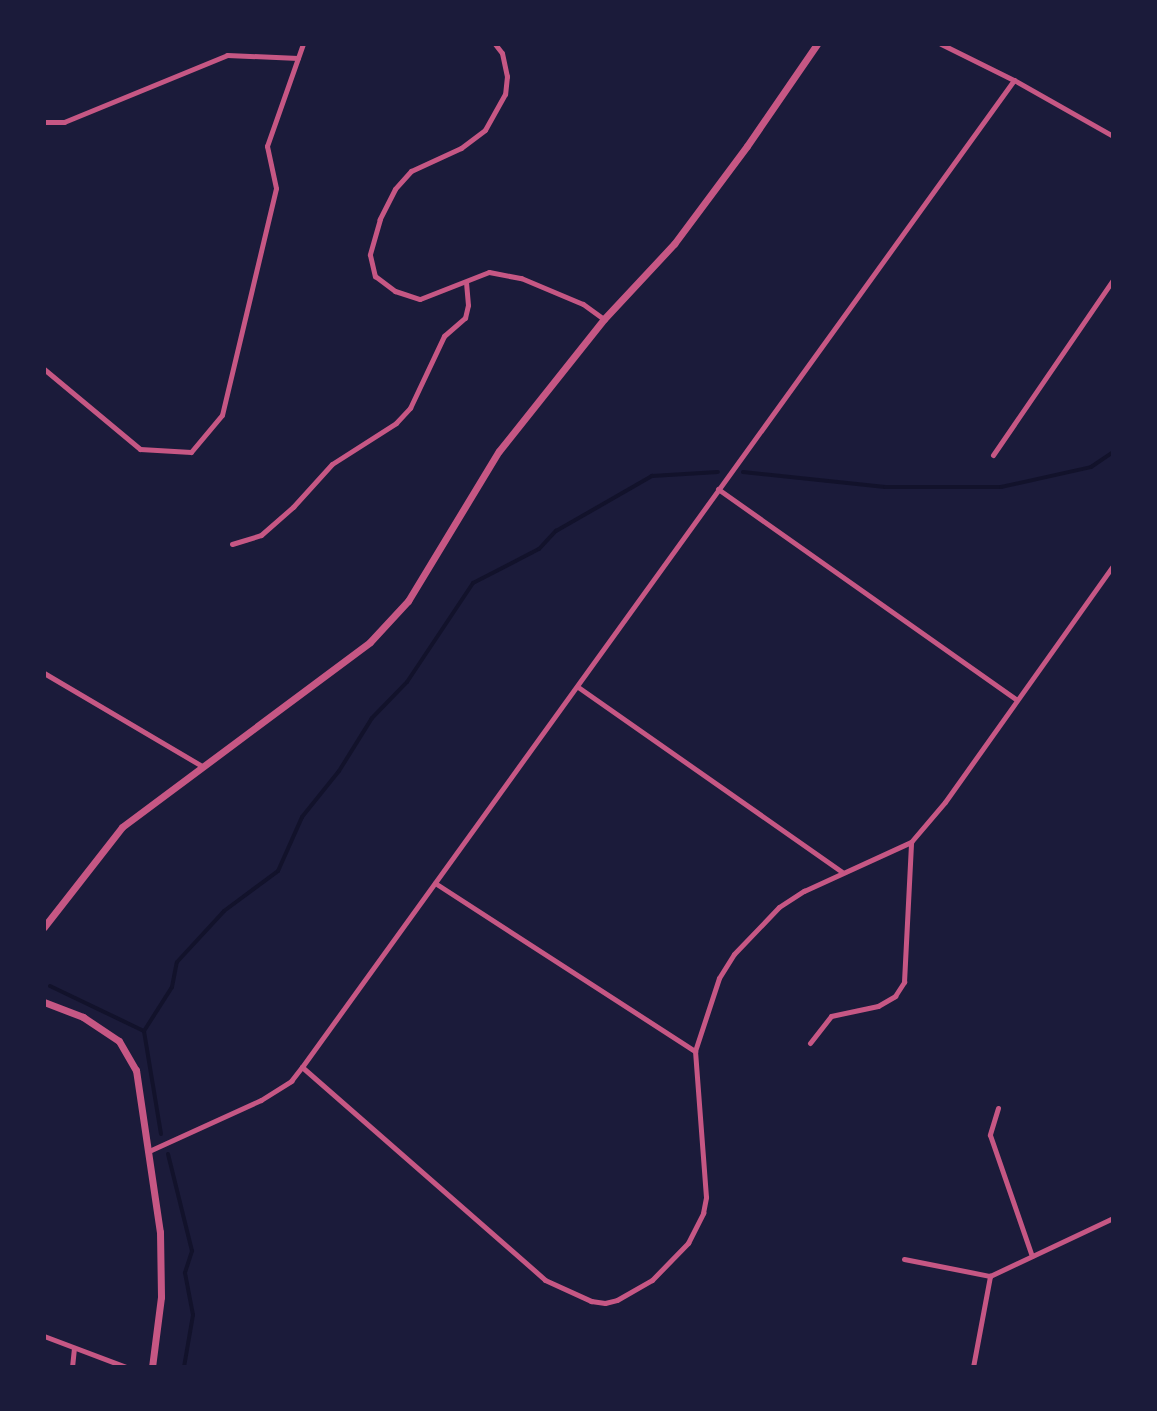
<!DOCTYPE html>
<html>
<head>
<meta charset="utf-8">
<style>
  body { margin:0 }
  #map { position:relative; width:1157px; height:1411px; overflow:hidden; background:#1b1b3a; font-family:"Golos Text",sans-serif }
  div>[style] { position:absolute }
  .stream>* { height:4px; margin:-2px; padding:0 2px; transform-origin:2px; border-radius:2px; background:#12122b }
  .minor>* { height:5px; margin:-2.5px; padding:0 2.5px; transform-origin:2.5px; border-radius:2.5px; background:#c65784 }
  .tertiary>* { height:7px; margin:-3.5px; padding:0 3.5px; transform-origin:3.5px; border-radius:3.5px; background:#c65784 }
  span { translate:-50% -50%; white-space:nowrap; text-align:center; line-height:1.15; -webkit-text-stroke:7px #1b1b3a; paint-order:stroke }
  .frame { position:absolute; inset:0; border:46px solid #1b1b3a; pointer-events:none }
</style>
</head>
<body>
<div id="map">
  <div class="stream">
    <div style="left:743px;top:472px;width:143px;rotate:6deg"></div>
    <div style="left:885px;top:487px;width:116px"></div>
    <div style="left:1001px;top:487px;width:92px;rotate:-12.5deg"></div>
    <div style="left:1091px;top:467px;width:27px;rotate:-34deg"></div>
    <div style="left:50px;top:986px;width:104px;rotate:25.6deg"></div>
    <div style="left:161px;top:1134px;width:104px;rotate:-99.4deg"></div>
    <div style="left:144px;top:1031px;width:52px;rotate:-57.5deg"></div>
    <div style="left:172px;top:987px;width:25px;rotate:-79deg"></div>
    <div style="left:177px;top:962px;width:69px;rotate:-47.3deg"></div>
    <div style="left:224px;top:911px;width:67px;rotate:-36.5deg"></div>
    <div style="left:278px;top:871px;width:59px;rotate:-66deg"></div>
    <div style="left:302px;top:817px;width:59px;rotate:-51.2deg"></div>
    <div style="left:339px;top:771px;width:62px;rotate:-58.1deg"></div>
    <div style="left:372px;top:718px;width:50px;rotate:-45.8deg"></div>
    <div style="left:407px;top:682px;width:119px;rotate:-56.3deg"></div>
    <div style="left:473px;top:583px;width:74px;rotate:-27.3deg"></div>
    <div style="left:539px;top:549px;width:25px;rotate:-47deg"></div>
    <div style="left:556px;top:531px;width:111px;rotate:-29.8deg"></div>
    <div style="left:652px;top:476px;width:66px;rotate:-3.5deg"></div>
    <div style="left:168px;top:1154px;width:100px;rotate:76.1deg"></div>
    <div style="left:192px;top:1251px;width:23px;rotate:108deg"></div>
    <div style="left:185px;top:1273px;width:43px;rotate:79.2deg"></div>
    <div style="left:193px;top:1315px;width:53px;rotate:99.8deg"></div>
  </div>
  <div class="minor">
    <div style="left:495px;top:44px;width:11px;rotate:52deg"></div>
    <div style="left:502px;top:53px;width:24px;rotate:78deg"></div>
    <div style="left:507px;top:76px;width:18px;rotate:96deg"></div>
    <div style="left:505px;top:94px;width:41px;rotate:119.1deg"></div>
    <div style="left:485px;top:130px;width:30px;rotate:143deg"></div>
    <div style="left:461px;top:148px;width:55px;rotate:155.3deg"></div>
    <div style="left:411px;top:171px;width:24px;rotate:132deg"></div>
    <div style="left:395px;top:189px;width:34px;rotate:117deg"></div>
    <div style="left:380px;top:219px;width:37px;rotate:106deg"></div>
    <div style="left:370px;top:255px;width:22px;rotate:77deg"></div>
    <div style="left:375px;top:276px;width:25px;rotate:37deg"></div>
    <div style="left:395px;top:291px;width:26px;rotate:18deg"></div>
    <div style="left:420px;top:299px;width:74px;rotate:-21.4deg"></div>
    <div style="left:489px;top:272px;width:33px;rotate:11deg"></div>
    <div style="left:521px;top:278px;width:67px;rotate:22.8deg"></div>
    <div style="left:583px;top:304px;width:26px;rotate:36deg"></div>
    <div style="left:941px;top:44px;width:81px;rotate:26.3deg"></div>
    <div style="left:1014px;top:80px;width:114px;rotate:29.5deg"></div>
    <div style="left:44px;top:122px;width:20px"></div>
    <div style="left:64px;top:122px;width:176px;rotate:-22.3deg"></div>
    <div style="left:227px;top:55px;width:71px;rotate:2.4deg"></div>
    <div style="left:44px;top:369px;width:125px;rotate:39.8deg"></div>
    <div style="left:140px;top:449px;width:51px;rotate:3.4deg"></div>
    <div style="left:191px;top:452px;width:48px;rotate:-50deg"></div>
    <div style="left:222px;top:415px;width:233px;rotate:-76.6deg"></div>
    <div style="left:276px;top:188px;width:43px;rotate:-102.1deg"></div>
    <div style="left:267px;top:146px;width:108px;rotate:-70.6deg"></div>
    <div style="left:993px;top:455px;width:212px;rotate:-55.6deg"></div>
    <div style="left:718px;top:489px;width:365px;rotate:35.2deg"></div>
    <div style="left:232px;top:544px;width:30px;rotate:-17deg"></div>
    <div style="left:261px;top:535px;width:43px;rotate:-41.2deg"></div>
    <div style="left:293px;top:507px;width:58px;rotate:-47.8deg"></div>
    <div style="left:332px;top:464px;width:76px;rotate:-32.6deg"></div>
    <div style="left:396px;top:423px;width:21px;rotate:-47deg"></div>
    <div style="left:410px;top:408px;width:80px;rotate:-64.7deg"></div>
    <div style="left:444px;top:336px;width:28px;rotate:-41deg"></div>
    <div style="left:465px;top:318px;width:13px;rotate:-77deg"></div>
    <div style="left:468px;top:305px;width:23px;rotate:-95deg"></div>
    <div style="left:44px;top:673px;width:183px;rotate:30.5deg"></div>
    <div style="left:578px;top:687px;width:322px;rotate:35deg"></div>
    <div style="left:435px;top:883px;width:310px;rotate:32.9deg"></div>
    <div style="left:810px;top:1043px;width:34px;rotate:-52deg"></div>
    <div style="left:831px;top:1016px;width:48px;rotate:-12deg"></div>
    <div style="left:878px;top:1006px;width:20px;rotate:-30deg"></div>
    <div style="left:895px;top:996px;width:17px;rotate:-57deg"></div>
    <div style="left:904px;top:982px;width:139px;rotate:-87.1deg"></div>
    <div style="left:302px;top:1067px;width:323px;rotate:41.2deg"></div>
    <div style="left:545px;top:1280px;width:51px;rotate:24.5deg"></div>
    <div style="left:591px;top:1301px;width:14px;rotate:8deg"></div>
    <div style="left:605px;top:1303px;width:12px;rotate:-14deg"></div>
    <div style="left:617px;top:1300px;width:40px;rotate:-29.7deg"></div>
    <div style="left:652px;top:1280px;width:52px;rotate:-45.8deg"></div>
    <div style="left:688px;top:1243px;width:34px;rotate:-63deg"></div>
    <div style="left:703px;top:1213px;width:16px;rotate:-79deg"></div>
    <div style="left:706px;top:1197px;width:146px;rotate:-94.3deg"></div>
    <div style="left:695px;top:1051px;width:77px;rotate:-71.8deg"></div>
    <div style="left:719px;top:978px;width:28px;rotate:-58deg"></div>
    <div style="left:734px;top:954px;width:65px;rotate:-46.2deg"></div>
    <div style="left:779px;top:907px;width:30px;rotate:-33deg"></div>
    <div style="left:804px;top:891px;width:118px;rotate:-24.6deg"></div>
    <div style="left:911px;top:842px;width:52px;rotate:-49.6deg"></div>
    <div style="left:945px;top:802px;width:290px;rotate:-54.6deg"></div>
    <div style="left:998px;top:1108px;width:28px;rotate:107deg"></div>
    <div style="left:990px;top:1135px;width:128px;rotate:70.9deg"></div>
    <div style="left:149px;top:1151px;width:123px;rotate:-24.5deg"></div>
    <div style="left:261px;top:1100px;width:36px;rotate:-32deg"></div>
    <div style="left:291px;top:1081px;width:18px;rotate:-52deg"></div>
    <div style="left:302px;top:1067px;width:1217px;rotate:-54.19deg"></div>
    <div style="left:904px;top:1259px;width:88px;rotate:11.2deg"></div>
    <div style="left:990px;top:1276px;width:136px;rotate:-25.2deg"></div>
    <div style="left:44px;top:1336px;width:88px;rotate:20.7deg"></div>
    <div style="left:72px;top:1367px;width:18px;rotate:-84deg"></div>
    <div style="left:973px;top:1367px;width:93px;rotate:-79.4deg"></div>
  </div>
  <div class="tertiary">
    <div style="left:44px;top:927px;width:127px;rotate:-52deg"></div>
    <div style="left:122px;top:827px;width:309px;rotate:-36.7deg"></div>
    <div style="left:370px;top:642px;width:56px;rotate:-47.2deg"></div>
    <div style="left:408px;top:601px;width:175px;rotate:-58.8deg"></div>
    <div style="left:499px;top:451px;width:169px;rotate:-51.5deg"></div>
    <div style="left:604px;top:319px;width:103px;rotate:-47deg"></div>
    <div style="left:674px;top:244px;width:122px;rotate:-53.3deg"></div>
    <div style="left:747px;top:146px;width:124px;rotate:-55.5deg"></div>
    <div style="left:44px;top:1002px;width:42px;rotate:21deg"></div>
    <div style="left:83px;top:1017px;width:43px;rotate:33.7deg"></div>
    <div style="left:119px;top:1041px;width:34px;rotate:60deg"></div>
    <div style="left:136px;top:1070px;width:164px;rotate:81.6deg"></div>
    <div style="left:160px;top:1232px;width:65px;rotate:89.1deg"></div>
    <div style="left:161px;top:1297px;width:71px;rotate:97.3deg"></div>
  </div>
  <div class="frame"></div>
</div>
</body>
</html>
